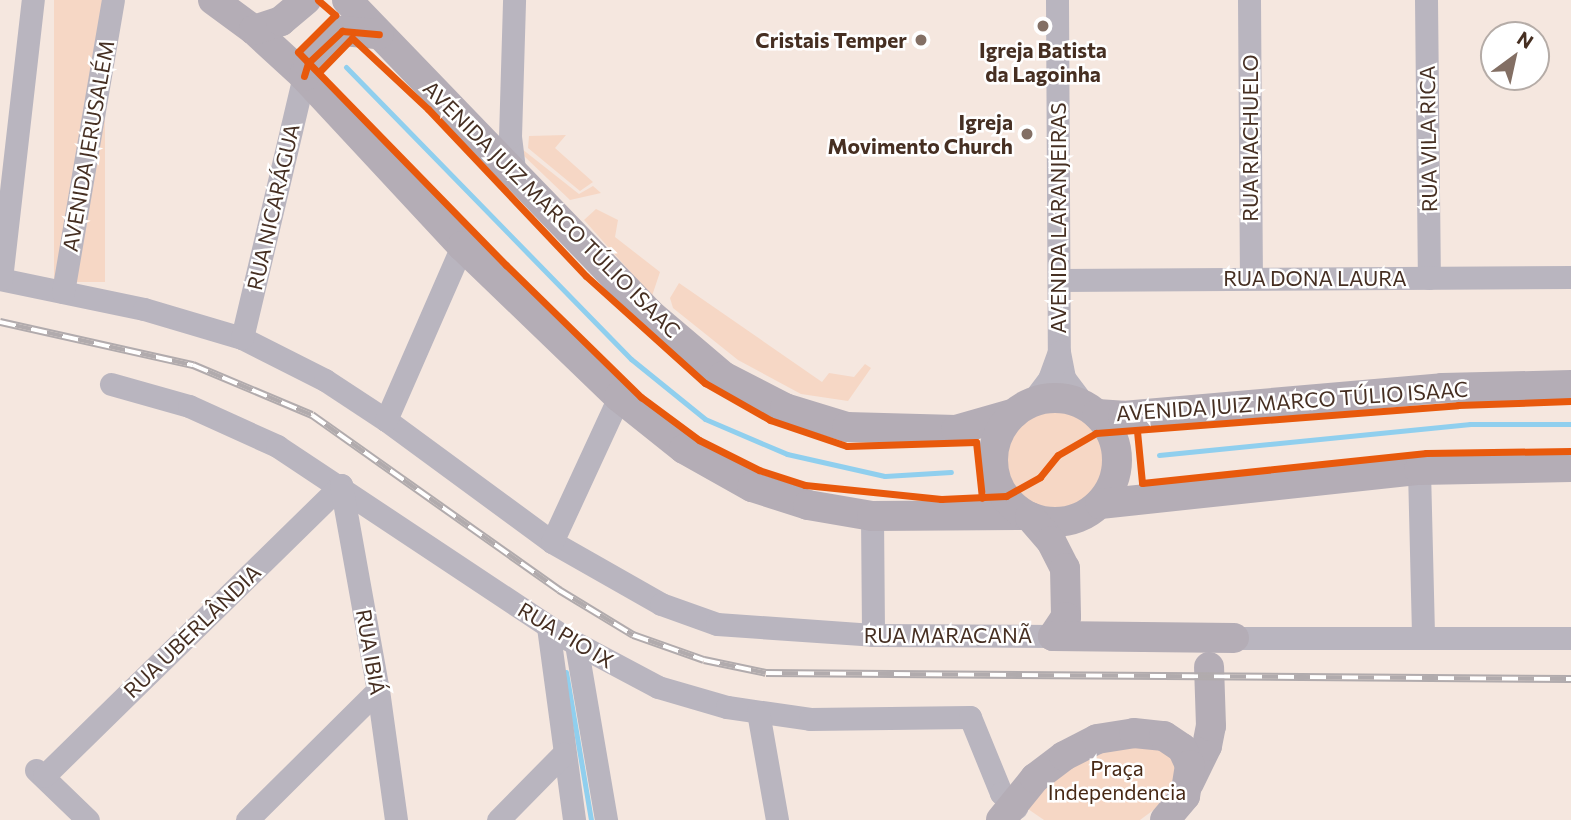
<!DOCTYPE html>
<html>
<head>
<meta charset="utf-8">
<style>
  body { margin:0 }
  #map { position:relative; width:1571px; height:820px; overflow:hidden; background:#f5e7df; font-family:Commissioner,sans-serif }
  div>[style] { position:absolute }
  .green>* { inset:0; background:#f6d7c5; transform-origin:0 0 }
  .round { border-radius:50% }
  .stream>* { height:5px; margin:-2.5px; padding:0 2.5px; transform-origin:2.5px; border-radius:2.5px; background:#90cfee }
  .minor>* { height:23px; margin:-11.5px; padding:0 11.5px; transform-origin:11.5px; border-radius:11.5px; background:#b9b5bf }
  .major>* { height:30px; margin:-15px; padding:0 15px; transform-origin:15px; border-radius:15px; background:#b4adb6 }
  .major>.ring { margin:-15px; padding:0; box-sizing:content-box; background:none; border:30px solid #b4adb6; border-radius:50% }
  .rail>* { height:8px; margin-top:-4px; transform-origin:0; background:repeating-linear-gradient(90deg,#fff 0 16px,#b1abad 0 32px); box-sizing:border-box; border-block:2px solid #b1abad }
  .cycleway>* { height:7px; margin:-3.5px; padding:0 3.5px; transform-origin:3.5px; border-radius:3.5px; background:#e8590c }
  .dots>* { width:19px; height:19px; translate:-50% -50%; box-sizing:border-box; border:4px solid #fff; border-radius:50% }
  span { translate:-50% -50%; white-space:nowrap; text-align:center; line-height:1.15; -webkit-text-stroke:5px #fff; paint-order:stroke }
  .poi-label { font-size:21px; color:#462f22; font-weight:700 }
  .right { translate:-100% -50%; text-align:right }
  .street-label { font-size:21px; color:#462f22 }
  .park-label { font-size:21px; color:#472814 }
  .north { position:absolute; left:1480px; top:21px; width:70px; height:70px; box-sizing:border-box; background:#fff; border:2px solid #b5aca7; border-radius:50%; rotate:33deg; font-size:19px; font-weight:700; line-height:28px; text-align:center; color:#462f22 }
  .north::after { content:''; display:block; margin:auto; width:24px; height:32px; background:#836f64; clip-path:polygon(50% 0,100% 100%,50% 72%,0 100%) }
</style>
</head>
<body>
<div id="map">
  <div class="green">
    <div style="left:54px;top:0;width:51px;height:282px"></div>
    <div style="clip-path:polygon(566px 135px,555px 148px,593px 182px,580px 191px,528px 148px,529px 136px)"></div>
    <div style="clip-path:polygon(522px 149px,579px 194px,593px 186px,601px 193px,570px 200px,524px 156px)"></div>
    <div style="clip-path:polygon(596px 209px,618px 220px,615px 237px,660px 272px,652px 296px,584px 220px)"></div>
    <div style="clip-path:polygon(679px 283px,822px 382px,829px 373px,854px 377px,865px 364px,871px 368px,848px 401px,801px 394px,738px 360px,673px 308px,670px 298px)"></div>
    <div class="round" style="left:1007px;top:409px;width:102px;height:102px"></div>
    <div style="clip-path:polygon(1116px 739px,1183px 757px,1167px 800px,1140px 820px,1044px 820px,1028px 809px,1030px 797px)"></div>
  </div>
  <div class="stream">
    <div style="left:346px;top:67px;width:408px;rotate:45.7deg"></div>
    <div style="left:631px;top:359px;width:95px;rotate:39deg"></div>
    <div style="left:705px;top:419px;width:89px;rotate:23.1deg"></div>
    <div style="left:787px;top:454px;width:100px;rotate:12.7deg"></div>
    <div style="left:885px;top:476px;width:66px;rotate:-3.5deg"></div>
    <div style="left:1159px;top:455px;width:313px;rotate:-5.7deg"></div>
    <div style="left:1470px;top:424px;width:101px"></div>
    <div style="left:566px;top:672px;width:150px;rotate:80.4deg"></div>
  </div>
  <div class="minor">
    <div style="left:1057px;top:0;width:352px;rotate:89.7deg"></div>
    <div style="left:1059px;top:352px;width:26px;rotate:79deg"></div>
    <div style="left:1064px;top:378px;width:36px;rotate:53deg"></div>
    <div style="left:1249px;top:0;width:276px;rotate:89.6deg"></div>
    <div style="left:1426px;top:0;width:278px;rotate:89.4deg"></div>
    <div style="left:514px;top:169px;width:32px;rotate:-97deg"></div>
    <div style="left:510px;top:137px;width:137px;rotate:-88.3deg"></div>
    <div style="left:0;top:279px;width:147px;rotate:11.8deg"></div>
    <div style="left:144px;top:309px;width:102px;rotate:16.5deg"></div>
    <div style="left:242px;top:338px;width:93px;rotate:26.8deg"></div>
    <div style="left:325px;top:380px;width:73px;rotate:33.3deg"></div>
    <div style="left:386px;top:420px;width:206px;rotate:36.3deg"></div>
    <div style="left:552px;top:542px;width:125px;rotate:29.6deg"></div>
    <div style="left:661px;top:604px;width:59px;rotate:19.7deg"></div>
    <div style="left:717px;top:624px;width:156px;rotate:4deg"></div>
    <div style="left:873px;top:635px;width:180px;rotate:0.3deg"></div>
    <div style="left:1px;top:279px;width:281px;rotate:-83.5deg"></div>
    <div style="left:1059px;top:280px;width:512px;rotate:-0.34deg"></div>
    <div style="left:63px;top:292px;width:296px;rotate:-80.3deg"></div>
    <div style="left:242px;top:338px;width:269px;rotate:-76.7deg"></div>
    <div style="left:111px;top:384px;width:81px;rotate:15.8deg"></div>
    <div style="left:189px;top:406px;width:97px;rotate:24.4deg"></div>
    <div style="left:277px;top:446px;width:345px;rotate:33.6deg"></div>
    <div style="left:564px;top:637px;width:106px;rotate:28deg"></div>
    <div style="left:658px;top:687px;width:72px;rotate:16.2deg"></div>
    <div style="left:727px;top:707px;width:84px;rotate:8.2deg"></div>
    <div style="left:810px;top:719px;width:160px;rotate:-0.7deg"></div>
    <div style="left:970px;top:717px;width:82px;rotate:67.8deg"></div>
    <div style="left:1001px;top:793px;width:21px;rotate:43deg"></div>
    <div style="left:1031px;top:403px;width:30px;rotate:-53deg"></div>
    <div style="left:1049px;top:379px;width:29px;rotate:-70deg"></div>
    <div style="left:386px;top:420px;width:190px;rotate:-66.4deg"></div>
    <div style="left:1419px;top:470px;width:168px;rotate:88.6deg"></div>
    <div style="left:872px;top:516px;width:119px;rotate:89.5deg"></div>
    <div style="left:552px;top:542px;width:160px;rotate:-65.2deg"></div>
    <div style="left:548px;top:627px;width:195px;rotate:82.3deg"></div>
    <div style="left:1234px;top:638px;width:337px"></div>
    <div style="left:576px;top:644px;width:179px;rotate:80.3deg"></div>
    <div style="left:758px;top:712px;width:110px;rotate:80deg"></div>
    <div style="left:36px;top:770px;width:72px;rotate:43.9deg"></div>
    <div style="left:44px;top:776px;width:416px;rotate:-44.4deg"></div>
    <div style="left:341px;top:485px;width:208px;rotate:79.8deg"></div>
    <div style="left:378px;top:690px;width:131px;rotate:82.1deg"></div>
    <div style="left:247px;top:820px;width:185px;rotate:-44.8deg"></div>
    <div style="left:498px;top:820px;width:93px;rotate:-45.4deg"></div>
  </div>
  <div class="major">
    <div style="left:213px;top:0;width:51px;rotate:36.2deg"></div>
    <div style="left:254px;top:30px;width:68px;rotate:42.6deg"></div>
    <div style="left:304px;top:76px;width:232px;rotate:47.1deg"></div>
    <div style="left:462px;top:246px;width:218px;rotate:43.9deg"></div>
    <div style="left:619px;top:397px;width:83px;rotate:38.7deg"></div>
    <div style="left:684px;top:449px;width:78px;rotate:29.2deg"></div>
    <div style="left:752px;top:487px;width:59px;rotate:17.8deg"></div>
    <div style="left:808px;top:505px;width:65px;rotate:9.8deg"></div>
    <div style="left:872px;top:516px;width:153px;rotate:-0.4deg"></div>
    <div style="left:347px;top:0;width:436px;rotate:46deg"></div>
    <div style="left:650px;top:314px;width:96px;rotate:40.3deg"></div>
    <div style="left:723px;top:376px;width:70px;rotate:27.3deg"></div>
    <div style="left:785px;top:408px;width:65px;rotate:17deg"></div>
    <div style="left:847px;top:427px;width:109px;rotate:1.6deg"></div>
    <div style="left:956px;top:430px;width:61px;rotate:-16.1deg"></div>
    <div style="left:254px;top:30px;width:28px;rotate:-18deg"></div>
    <div style="left:281px;top:21px;width:33px;rotate:-40deg"></div>
    <div style="left:304px;top:76px;width:14px;rotate:-73deg"></div>
    <div style="left:308px;top:63px;width:47px;rotate:-43.3deg"></div>
    <div style="left:342px;top:31px;width:37px;rotate:5deg"></div>
    <div class="ring" style="left:993px;top:398px;width:94px;height:94px"></div>
    <div style="left:1097px;top:414px;width:26px;rotate:4deg"></div>
    <div style="left:1123px;top:416px;width:320px;rotate:-5deg"></div>
    <div style="left:1442px;top:388px;width:129px;rotate:-1.3deg"></div>
    <div style="left:1100px;top:504px;width:321px;rotate:-6.1deg"></div>
    <div style="left:1419px;top:470px;width:152px;rotate:-1.1deg"></div>
    <div style="left:1030px;top:517px;width:32px;rotate:49deg"></div>
    <div style="left:1051px;top:541px;width:30px;rotate:63deg"></div>
    <div style="left:1065px;top:568px;width:49px;rotate:88.8deg"></div>
    <div style="left:1066px;top:617px;width:23px;rotate:124deg"></div>
    <div style="left:1053px;top:636px;width:181px;rotate:0.6deg"></div>
    <div style="left:1189px;top:783px;width:41px;rotate:-64.1deg"></div>
    <div style="left:1207px;top:746px;width:20px;rotate:-79deg"></div>
    <div style="left:1211px;top:726px;width:59px;rotate:-91.9deg"></div>
    <div style="left:1001px;top:820px;width:54px;rotate:-51deg"></div>
    <div style="left:1035px;top:778px;width:36px;rotate:-37deg"></div>
    <div style="left:1064px;top:756px;width:37px;rotate:-27deg"></div>
    <div style="left:1097px;top:739px;width:37px;rotate:-9deg"></div>
    <div style="left:1134px;top:733px;width:30px;rotate:6deg"></div>
    <div style="left:1164px;top:736px;width:22px;rotate:34deg"></div>
    <div style="left:1182px;top:748px;width:19px;rotate:65deg"></div>
    <div style="left:1190px;top:765px;width:31px;rotate:99deg"></div>
    <div style="left:1185px;top:796px;width:31px;rotate:130deg"></div>
  </div>
  <div class="rail">
    <div style="left:0;top:322px;width:198px;rotate:12.6deg"></div>
    <div style="left:193px;top:365px;width:129px;rotate:22.8deg"></div>
    <div style="left:312px;top:415px;width:303px;rotate:35.3deg"></div>
    <div style="left:559px;top:590px;width:87px;rotate:31.3deg"></div>
    <div style="left:633px;top:635px;width:75px;rotate:19.4deg"></div>
    <div style="left:704px;top:660px;width:63px;rotate:11.8deg"></div>
    <div style="left:766px;top:673px;width:805px;rotate:0.43deg"></div>
  </div>
  <div class="cycleway">
    <div style="left:318px;top:0;width:23px;rotate:41deg"></div>
    <div style="left:335px;top:15px;width:52px;rotate:135deg"></div>
    <div style="left:298px;top:52px;width:298px;rotate:45.7deg"></div>
    <div style="left:506px;top:265px;width:189px;rotate:44.4deg"></div>
    <div style="left:641px;top:397px;width:72px;rotate:36.6deg"></div>
    <div style="left:699px;top:440px;width:67px;rotate:26.6deg"></div>
    <div style="left:759px;top:470px;width:48px;rotate:18.1deg"></div>
    <div style="left:805px;top:485px;width:137px;rotate:5.9deg"></div>
    <div style="left:941px;top:499px;width:65px;rotate:-2.6deg"></div>
    <div style="left:1006px;top:496px;width:39px;rotate:-29deg"></div>
    <div style="left:1040px;top:477px;width:28px;rotate:-51deg"></div>
    <div style="left:1058px;top:455px;width:44px;rotate:-30.1deg"></div>
    <div style="left:1096px;top:433px;width:363px;rotate:-4.4deg"></div>
    <div style="left:1458px;top:405px;width:113px;rotate:-2deg"></div>
    <div style="left:320px;top:71px;width:46px;rotate:-45.9deg"></div>
    <div style="left:352px;top:38px;width:104px;rotate:43.1deg"></div>
    <div style="left:428px;top:109px;width:230px;rotate:46.6deg"></div>
    <div style="left:586px;top:276px;width:160px;rotate:42deg"></div>
    <div style="left:705px;top:383px;width:75px;rotate:29.6deg"></div>
    <div style="left:770px;top:420px;width:81px;rotate:18.7deg"></div>
    <div style="left:847px;top:446px;width:129px;rotate:-1.8deg"></div>
    <div style="left:976px;top:442px;width:56px;rotate:83.9deg"></div>
    <div style="left:304px;top:76px;width:14px;rotate:-73deg"></div>
    <div style="left:308px;top:63px;width:47px;rotate:-43.3deg"></div>
    <div style="left:342px;top:31px;width:37px;rotate:5deg"></div>
    <div style="left:1137px;top:431px;width:52px;rotate:84.5deg"></div>
    <div style="left:1142px;top:483px;width:286px;rotate:-6deg"></div>
    <div style="left:1426px;top:453px;width:145px;rotate:-0.8deg"></div>
  </div>
  <div class="dots">
    <div style="left:1043px;top:26px;background:#836f64"></div>
    <div style="left:921px;top:40px;background:#836f64"></div>
    <div style="left:1027px;top:134px;background:#836f64"></div>
  </div>
  <div class="poi-label">
    <span class="right" style="left:907px;top:40px">Cristais Temper</span>
    <span style="left:1043px;top:62px">Igreja Batista<br>da Lagoinha</span>
    <span class="right" style="left:1013px;top:134px">Igreja<br>Movimento Church</span>
  </div>
  <div class="street-label">
    <span style="left:1250px;top:138px;rotate:-90deg">RUA RIACHUELO</span>
    <span style="left:1428px;top:139px;rotate:-91deg">RUA VILA RICA</span>
    <span style="left:88px;top:146px;rotate:-80deg">AVENIDA JERUSALÉM</span>
    <span style="left:273px;top:207px;rotate:-77deg">RUA NICARÁGUA</span>
    <span style="left:552px;top:209px;rotate:45deg">AVENIDA JUIZ MARCO TÚLIO ISAAC</span>
    <span style="left:1058px;top:218px;rotate:-90deg">AVENIDA LARANJEIRAS</span>
    <span style="left:1315px;top:278px">RUA DONA LAURA</span>
    <span style="left:1292px;top:401px;rotate:-4deg">AVENIDA JUIZ MARCO TÚLIO ISAAC</span>
    <span style="left:192px;top:631px;rotate:-44deg">RUA UBERLÂNDIA</span>
    <span style="left:566px;top:635px;rotate:31deg">RUA PIO IX</span>
    <span style="left:948px;top:635px">RUA MARACANÃ</span>
    <span style="left:371px;top:652px;rotate:80deg">RUA IBIÁ</span>
  </div>
  <div class="park-label">
    <span style="left:1117px;top:780px">Praça<br>Independencia</span>
  </div>
  <div class="north">N</div>
</div>
</body>
</html>
